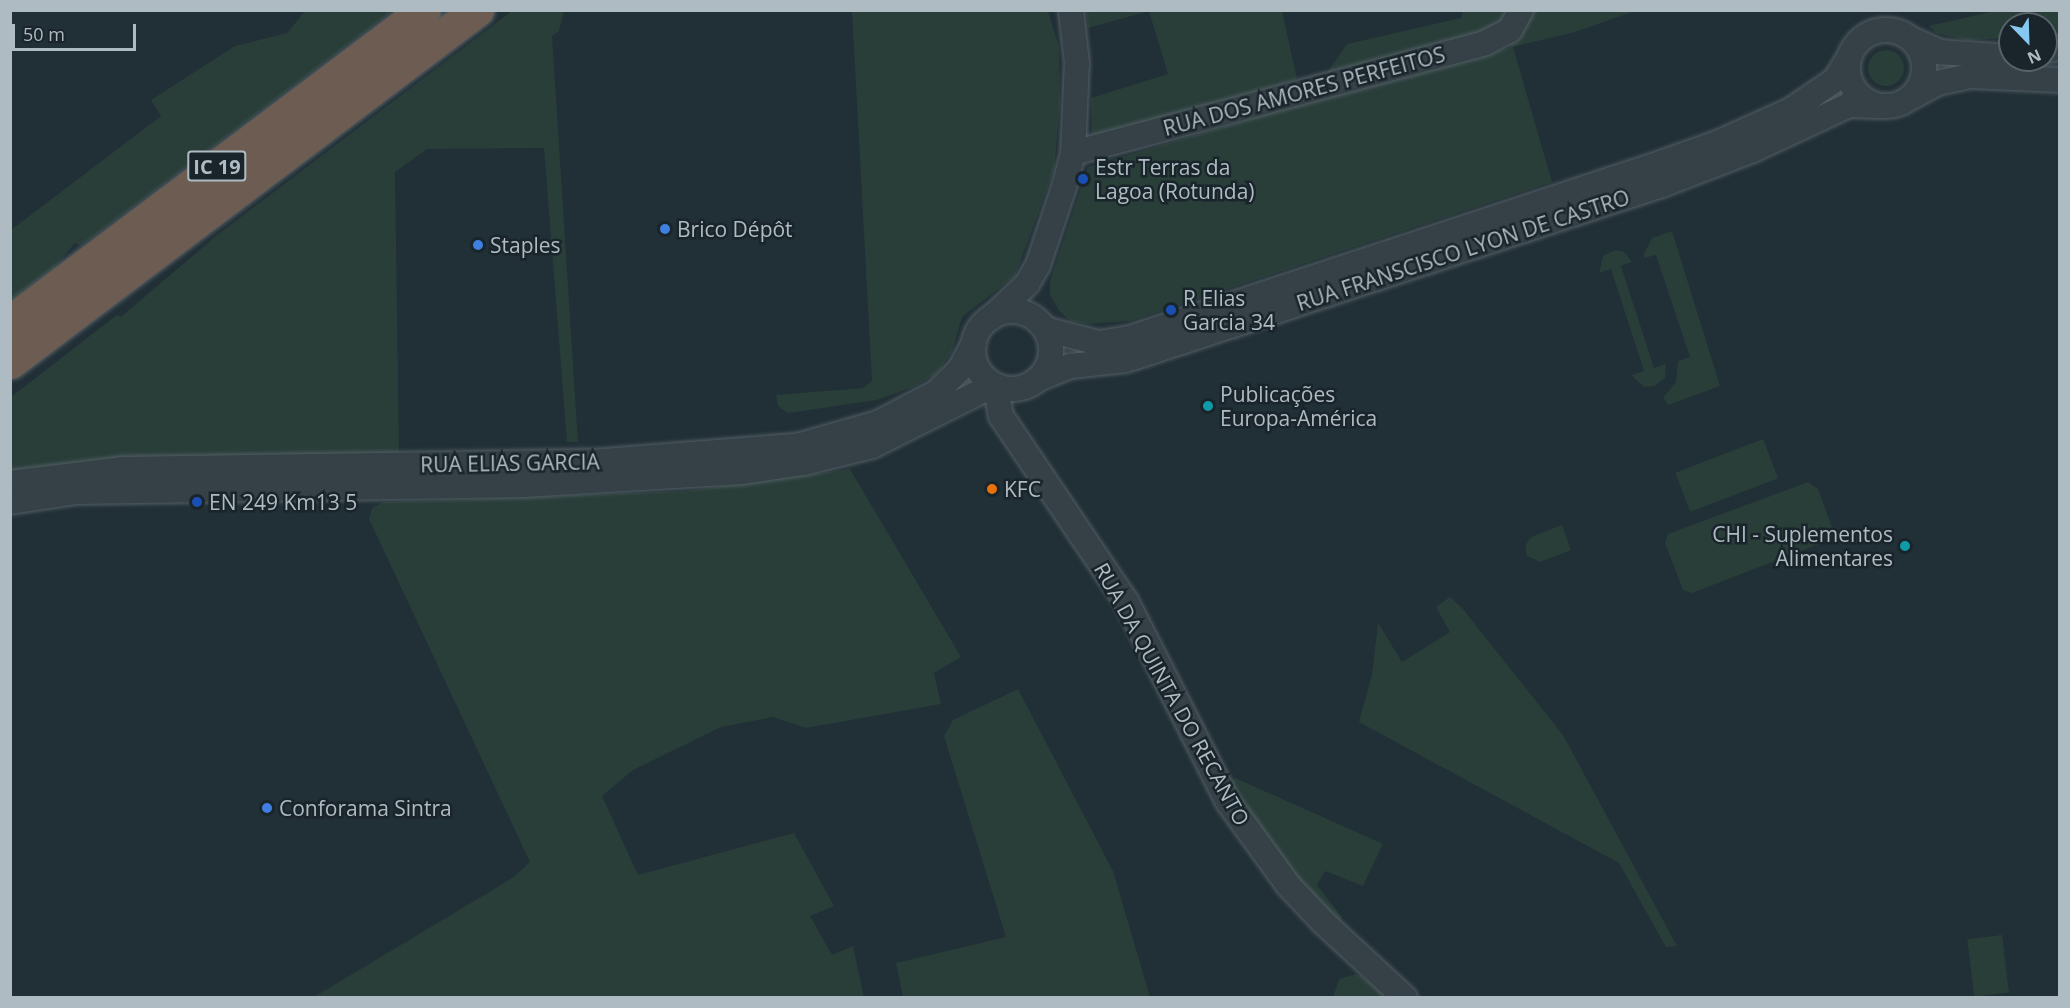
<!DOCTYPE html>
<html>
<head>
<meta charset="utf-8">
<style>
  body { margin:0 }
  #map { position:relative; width:2070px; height:1008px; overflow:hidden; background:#212f36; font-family:"Open Sans",sans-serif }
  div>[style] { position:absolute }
  .green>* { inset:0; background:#293e39; transform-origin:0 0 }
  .round { border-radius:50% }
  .roads { filter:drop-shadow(0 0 2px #525e64) drop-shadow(0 0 2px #525e64) }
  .minor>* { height:24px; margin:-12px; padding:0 12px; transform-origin:12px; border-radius:12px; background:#354047 }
  .minor>.ring { margin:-12px; padding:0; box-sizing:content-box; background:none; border:24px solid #354047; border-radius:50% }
  .highway>* { height:33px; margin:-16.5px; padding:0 16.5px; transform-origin:16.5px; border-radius:16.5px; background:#6c5c52 }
  .dots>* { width:16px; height:16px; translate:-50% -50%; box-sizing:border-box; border:3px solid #1a252b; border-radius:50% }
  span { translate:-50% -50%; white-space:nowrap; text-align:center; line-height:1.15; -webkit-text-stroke:5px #1a252b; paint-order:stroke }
  .shield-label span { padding:2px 4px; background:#1a252b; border:2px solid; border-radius:4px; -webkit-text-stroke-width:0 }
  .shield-label { font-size:20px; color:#afbbc3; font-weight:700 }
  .street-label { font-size:21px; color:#afbbc3 }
  .poi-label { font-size:21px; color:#afbbc3 }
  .left { translate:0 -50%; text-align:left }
  .right { translate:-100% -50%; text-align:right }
  .frame { position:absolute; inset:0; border:12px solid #afbbc3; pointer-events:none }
  .north { position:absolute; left:1998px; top:12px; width:60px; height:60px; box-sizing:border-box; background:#1a252b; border:2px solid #566168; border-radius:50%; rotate:157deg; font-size:16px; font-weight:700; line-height:24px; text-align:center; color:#afbbc3 }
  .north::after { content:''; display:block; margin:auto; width:21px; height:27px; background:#86c8f1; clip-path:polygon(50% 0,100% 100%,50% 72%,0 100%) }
  .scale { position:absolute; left:12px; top:24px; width:124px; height:27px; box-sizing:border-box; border:3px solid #afbbc3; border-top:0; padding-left:8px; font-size:18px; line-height:21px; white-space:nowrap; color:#afbbc3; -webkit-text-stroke:4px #1a252b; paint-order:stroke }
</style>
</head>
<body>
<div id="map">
  <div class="green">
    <div style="clip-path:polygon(306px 10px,393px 11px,81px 246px,75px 243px,56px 266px,11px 300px,11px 230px,161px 116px,151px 100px,235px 46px,287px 33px)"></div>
    <div style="clip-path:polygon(512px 11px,564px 11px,559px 31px,552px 36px,578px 442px,567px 442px,544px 148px,427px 149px,395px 172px,399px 454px,144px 457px,11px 473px,11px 397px,117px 315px,121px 317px,217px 235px)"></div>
    <div style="clip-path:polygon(852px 11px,1048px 11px,1059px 47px,1060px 103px,1054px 170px,1015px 276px,962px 317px,952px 352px,936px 374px,916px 386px,877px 400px,788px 413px,778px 406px,776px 395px,863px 388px,872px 381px)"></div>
    <div style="clip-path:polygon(1086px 11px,1282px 11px,1297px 79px,1092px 143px,1091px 98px,1168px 74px,1149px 11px,1088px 28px)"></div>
    <div style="clip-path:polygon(1463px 11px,1635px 11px,1575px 32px,1513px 47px,1552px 182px,1130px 321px,1088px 324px,1071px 321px,1060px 312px,1050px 295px,1050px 281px,1088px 167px,1345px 91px,1512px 47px,1487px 32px,1327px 73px,1347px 44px,1461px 18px)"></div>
    <div style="clip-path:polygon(1994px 11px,2059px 11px,2059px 36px,2046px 38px,2046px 24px,2010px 24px,2010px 38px,1967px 40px,1936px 33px,1929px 26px)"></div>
    <div class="round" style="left:1868px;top:50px;width:36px;height:36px"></div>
    <div style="clip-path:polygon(1672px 231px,1720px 386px,1668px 405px,1663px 398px,1676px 382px,1678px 361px,1690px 357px,1656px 255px,1644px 258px,1644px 254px,1652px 238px)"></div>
    <div style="clip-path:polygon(1615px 250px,1624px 252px,1632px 262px,1621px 266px,1654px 368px,1666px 364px,1665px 378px,1654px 386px,1645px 387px,1635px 379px,1632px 375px,1644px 371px,1611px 269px,1599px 273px,1603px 256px)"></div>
    <div style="left:1763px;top:439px;width:42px;height:94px;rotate:69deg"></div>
    <div style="clip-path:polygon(850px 469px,961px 657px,934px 673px,941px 704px,806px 728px,773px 717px,721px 727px,633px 770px,602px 796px,638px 875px,794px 833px,834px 906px,810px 916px,832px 955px,853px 946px,864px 997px,314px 997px,514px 877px,530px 862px,369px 519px,372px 508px,383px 502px,686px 491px)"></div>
    <div style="clip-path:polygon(1808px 482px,1818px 489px,1833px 530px,1832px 539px,1692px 593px,1683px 590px,1665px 543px,1668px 534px)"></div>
    <div style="clip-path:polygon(1562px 525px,1571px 550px,1540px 562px,1527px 556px,1525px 546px,1531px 537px)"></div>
    <div style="clip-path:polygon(1450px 597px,1462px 608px,1563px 735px,1677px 946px,1666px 947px,1619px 863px,1359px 722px,1372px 674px,1378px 623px,1402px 662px,1450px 632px,1436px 607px)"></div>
    <div style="clip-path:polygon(1018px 689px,1113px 871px,1150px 997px,903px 997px,896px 963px,1006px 937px,944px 736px,953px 720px)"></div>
    <div style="clip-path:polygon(1235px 778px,1383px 844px,1363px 886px,1325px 871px,1317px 885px,1342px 917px,1339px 923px,1296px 878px,1228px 782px)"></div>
    <div style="left:2002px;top:935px;width:58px;height:35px;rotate:83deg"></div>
    <div style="clip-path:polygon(1356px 974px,1361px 976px,1386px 997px,1333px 997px,1339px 979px)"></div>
  </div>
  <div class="roads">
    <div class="minor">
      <div class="ring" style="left:1848px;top:30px;width:52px;height:52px"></div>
      <div style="left:1913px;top:40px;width:30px;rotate:24deg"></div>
      <div style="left:1940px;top:52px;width:70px;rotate:4.1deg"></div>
      <div style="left:2046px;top:50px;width:14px;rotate:-8deg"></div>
      <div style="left:1912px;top:97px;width:29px;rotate:-29deg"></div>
      <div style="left:1937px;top:83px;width:34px;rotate:-12deg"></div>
      <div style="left:1970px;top:76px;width:90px;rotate:2.5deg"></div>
      <div style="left:1073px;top:153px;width:426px;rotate:-14.9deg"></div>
      <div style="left:1485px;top:43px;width:28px;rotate:-27deg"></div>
      <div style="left:1510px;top:30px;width:23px;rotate:-61deg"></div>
      <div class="ring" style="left:973px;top:311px;width:54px;height:54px"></div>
      <div style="left:991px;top:318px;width:50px;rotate:-43.4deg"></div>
      <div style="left:1027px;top:284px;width:22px;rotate:-60deg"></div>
      <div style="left:1038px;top:265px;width:82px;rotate:-71.6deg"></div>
      <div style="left:1064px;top:187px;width:35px;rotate:-75deg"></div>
      <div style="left:1073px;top:153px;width:90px;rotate:-87.5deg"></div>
      <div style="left:1077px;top:63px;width:53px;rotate:-96.5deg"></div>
      <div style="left:1045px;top:329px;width:56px;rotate:14.5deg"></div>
      <div style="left:1099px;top:343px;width:31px;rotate:-9deg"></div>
      <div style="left:1130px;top:338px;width:550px;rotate:-18.24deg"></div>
      <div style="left:1652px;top:166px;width:72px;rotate:-19.4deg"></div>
      <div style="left:1720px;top:142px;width:78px;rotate:-24.3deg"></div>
      <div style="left:1791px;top:110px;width:53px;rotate:-34.3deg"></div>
      <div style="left:1835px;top:80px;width:26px;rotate:-58deg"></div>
      <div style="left:1038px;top:379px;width:35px;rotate:-22deg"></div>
      <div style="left:1071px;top:366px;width:55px;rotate:-6.2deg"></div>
      <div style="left:1126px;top:360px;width:561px;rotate:-18.08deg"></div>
      <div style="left:1659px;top:186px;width:101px;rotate:-21deg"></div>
      <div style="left:1753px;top:150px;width:106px;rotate:-25.1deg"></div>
      <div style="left:1849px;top:105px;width:33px;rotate:2deg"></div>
      <div style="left:996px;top:386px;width:30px;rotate:81deg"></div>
      <div style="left:1001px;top:416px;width:223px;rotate:56deg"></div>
      <div style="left:1126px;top:601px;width:225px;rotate:63.1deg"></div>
      <div style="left:1228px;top:802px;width:102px;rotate:54.1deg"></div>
      <div style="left:1288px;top:885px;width:51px;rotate:46.6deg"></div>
      <div style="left:1323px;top:922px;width:112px;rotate:42.8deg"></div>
      <div style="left:10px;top:483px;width:113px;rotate:-7.1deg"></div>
      <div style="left:122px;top:469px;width:470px;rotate:-0.9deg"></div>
      <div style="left:592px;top:462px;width:206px;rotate:-4.5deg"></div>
      <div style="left:797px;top:446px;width:84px;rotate:-15.9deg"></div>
      <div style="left:878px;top:423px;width:67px;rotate:-27.7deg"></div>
      <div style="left:937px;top:392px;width:33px;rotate:-45deg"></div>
      <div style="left:960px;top:369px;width:30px;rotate:-62deg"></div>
      <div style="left:10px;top:502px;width:66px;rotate:-8.7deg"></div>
      <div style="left:75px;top:492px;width:448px;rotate:-0.9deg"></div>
      <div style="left:523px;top:485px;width:219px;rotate:-3.4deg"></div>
      <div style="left:742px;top:472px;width:62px;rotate:-8.4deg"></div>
      <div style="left:803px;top:463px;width:71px;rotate:-13.8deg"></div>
      <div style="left:872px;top:446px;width:136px;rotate:-26.6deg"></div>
    </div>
    <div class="highway">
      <div style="left:10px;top:322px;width:518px;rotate:-37deg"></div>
      <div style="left:10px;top:362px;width:585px;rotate:-37.01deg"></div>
    </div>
  </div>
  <div class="dots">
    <div style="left:1083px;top:179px;background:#1a4fb4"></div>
    <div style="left:665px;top:229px;background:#3f7fe0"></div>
    <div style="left:478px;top:245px;background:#3f7fe0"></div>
    <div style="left:1171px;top:310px;background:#1a4fb4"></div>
    <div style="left:1208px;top:406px;background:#0f9aa8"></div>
    <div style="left:992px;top:489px;background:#e8710a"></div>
    <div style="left:197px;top:502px;background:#1a4fb4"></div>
    <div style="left:1905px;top:546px;background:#0f9aa8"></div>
    <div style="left:267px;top:808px;background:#3f7fe0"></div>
  </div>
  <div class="shield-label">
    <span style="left:217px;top:166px">IC 19</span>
  </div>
  <div class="street-label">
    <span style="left:1304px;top:91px;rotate:-15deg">RUA DOS AMORES PERFEITOS</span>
    <span style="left:1463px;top:250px;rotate:-18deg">RUA FRANSCISCO LYON DE CASTRO</span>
    <span style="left:510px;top:463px;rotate:-1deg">RUA ELIAS GARCIA</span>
    <span style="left:1172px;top:694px;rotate:61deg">RUA DA QUINTA DO RECANTO</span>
  </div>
  <div class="poi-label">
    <span class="left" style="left:1095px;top:179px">Estr Terras da<br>Lagoa (Rotunda)</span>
    <span class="left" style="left:677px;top:229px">Brico Dépôt</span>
    <span class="left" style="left:490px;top:245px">Staples</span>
    <span class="left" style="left:1183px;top:310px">R Elias<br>Garcia 34</span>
    <span class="left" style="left:1220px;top:406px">Publicações<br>Europa-América</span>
    <span class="left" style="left:1004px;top:489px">KFC</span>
    <span class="left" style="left:209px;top:502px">EN 249 Km13 5</span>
    <span class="right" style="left:1893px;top:546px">CHI - Suplementos<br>Alimentares</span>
    <span class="left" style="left:279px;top:808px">Conforama Sintra</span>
  </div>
  <div class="frame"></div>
  <div class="north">N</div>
  <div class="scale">50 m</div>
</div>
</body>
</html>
